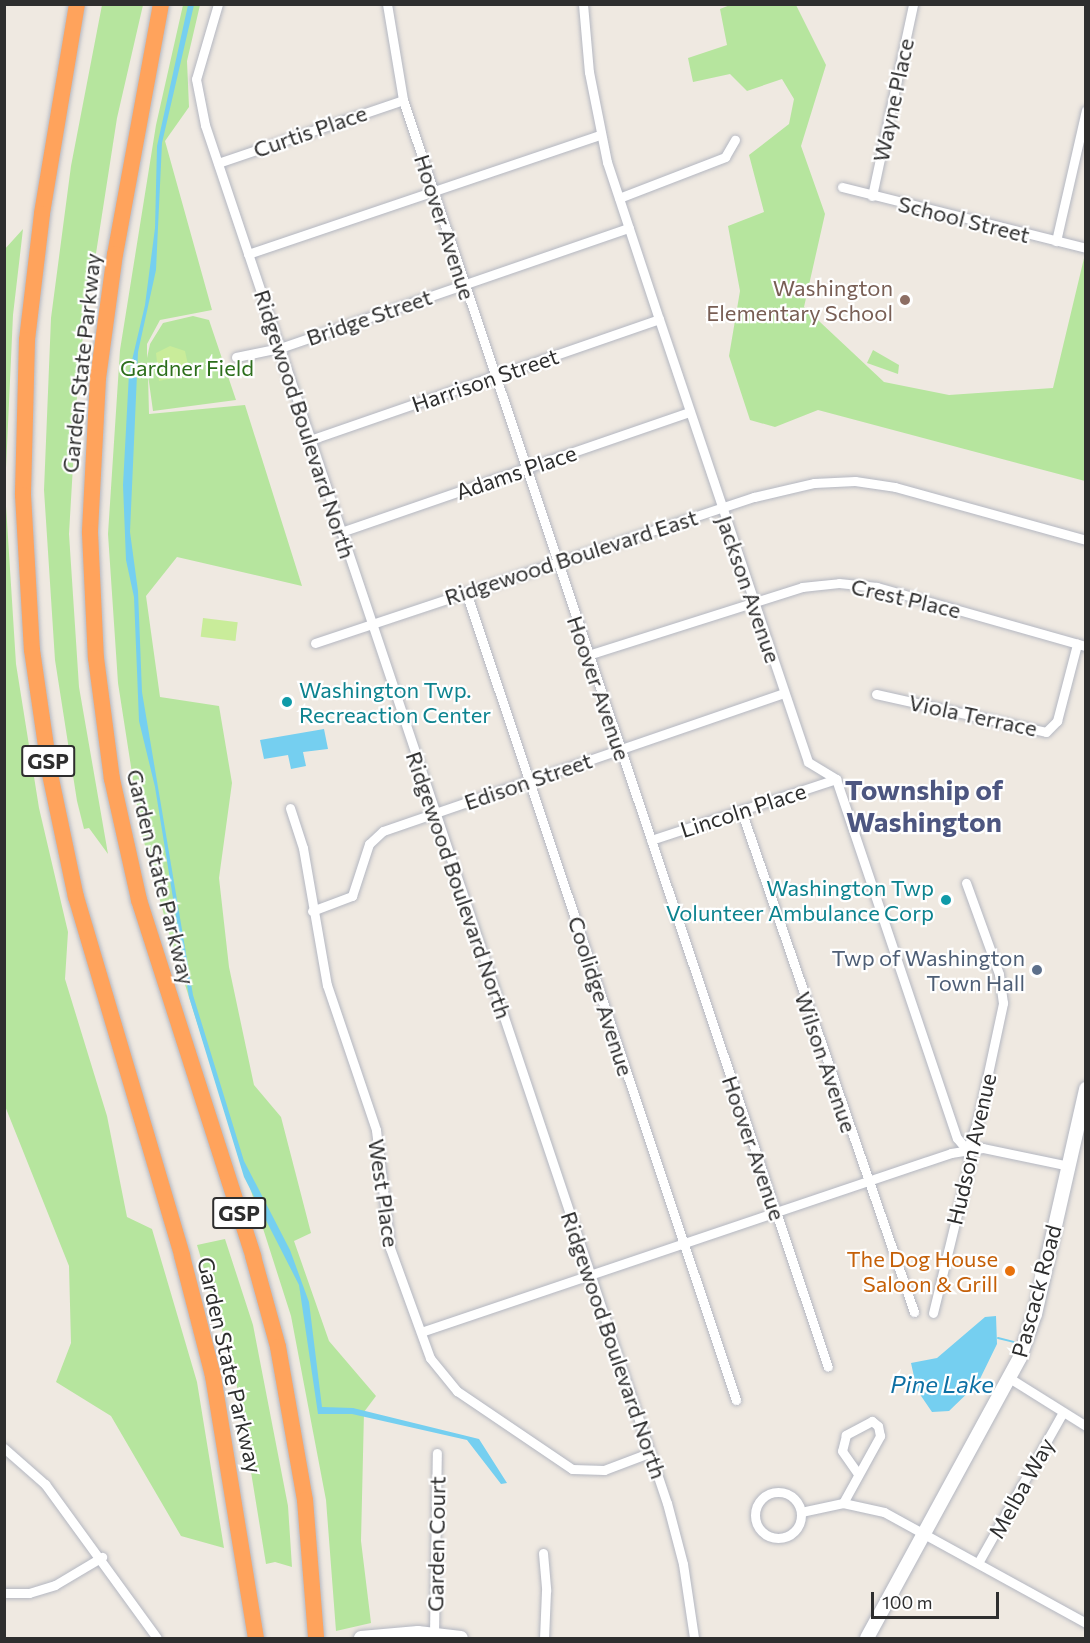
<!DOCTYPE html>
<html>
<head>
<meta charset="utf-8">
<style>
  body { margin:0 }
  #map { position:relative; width:1090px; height:1643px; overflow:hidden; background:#efe9e1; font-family:Commissioner,sans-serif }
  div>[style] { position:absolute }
  .green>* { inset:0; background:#b6e59e }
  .pitch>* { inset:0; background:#c9ec9a; transform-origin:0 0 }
  .water>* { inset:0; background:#75cff0 }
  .stream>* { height:2px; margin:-1px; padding:0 1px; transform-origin:1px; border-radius:1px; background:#75cff0 }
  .roads { filter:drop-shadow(0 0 2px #b4b7c1) drop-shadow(0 0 2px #b4b7c1) }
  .street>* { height:9px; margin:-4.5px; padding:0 4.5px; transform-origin:4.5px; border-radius:4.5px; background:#fff }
  .street>.ring { margin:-4.5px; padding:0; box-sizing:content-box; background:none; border:9px solid #fff; border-radius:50% }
  .secondary>* { height:14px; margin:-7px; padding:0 7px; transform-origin:7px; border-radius:7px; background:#fff }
  .highway>* { height:16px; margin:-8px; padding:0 8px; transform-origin:8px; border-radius:8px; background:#ffa35c }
  .dots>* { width:16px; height:16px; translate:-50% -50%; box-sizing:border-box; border:3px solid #fff; border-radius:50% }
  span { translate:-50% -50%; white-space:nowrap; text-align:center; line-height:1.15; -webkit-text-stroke:4.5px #fff; paint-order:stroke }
  .shield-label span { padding:2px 4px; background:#fff; border:2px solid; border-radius:4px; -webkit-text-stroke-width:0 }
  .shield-label { font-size:21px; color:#2e2e2e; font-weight:700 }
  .street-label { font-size:22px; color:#2e2e2e }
  .education-label { font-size:22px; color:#785e54 }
  .right { translate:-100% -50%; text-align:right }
  .park-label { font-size:22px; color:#2c6e1b }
  .culture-label { font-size:22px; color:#0d838f }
  .left { translate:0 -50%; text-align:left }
  .service-label { font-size:22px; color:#4e5e75 }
  .food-label { font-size:22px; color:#c56008 }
  .water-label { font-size:24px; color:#0d6fa3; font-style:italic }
  .district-label { font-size:28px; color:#4d5680; font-weight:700 }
  .frame { position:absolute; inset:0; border:6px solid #2e2e2e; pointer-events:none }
  .scale { position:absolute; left:871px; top:1592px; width:128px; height:27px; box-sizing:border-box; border:3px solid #2e2e2e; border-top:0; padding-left:8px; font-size:18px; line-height:21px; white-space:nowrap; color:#2e2e2e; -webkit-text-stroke:4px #fff; paint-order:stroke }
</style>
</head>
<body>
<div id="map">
  <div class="green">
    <div style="clip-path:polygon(102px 5px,143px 5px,117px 118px,79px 363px,69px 534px,79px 687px,108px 854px,89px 828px,84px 829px,77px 801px,55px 660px,44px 490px,51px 318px,71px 166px)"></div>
    <div style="clip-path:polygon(183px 5px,200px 5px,187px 61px,189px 107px,165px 141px,212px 310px,160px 320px,147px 344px,147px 358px,150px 344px,163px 323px,193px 316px,209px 320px,236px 400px,153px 411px,148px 375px,149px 414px,245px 405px,302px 586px,177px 557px,146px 596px,160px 697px,219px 706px,232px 783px,219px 878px,229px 967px,254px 1085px,281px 1117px,311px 1233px,294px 1241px,329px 1341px,376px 1396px,364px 1412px,361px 1541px,371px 1623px,336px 1631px,326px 1500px,291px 1316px,172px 944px,141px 831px,118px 683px,108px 534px,120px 350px,156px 125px)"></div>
    <div style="clip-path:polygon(730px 5px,796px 5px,826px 65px,801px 146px,825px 214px,804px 307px,884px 382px,949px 395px,1053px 388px,1085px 254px,1085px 481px,818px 410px,775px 427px,750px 420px,729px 356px,740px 291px,728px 226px,764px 212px,749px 155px,789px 124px,794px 99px,782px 79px,747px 91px,730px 74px,693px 82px,688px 58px,727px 45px,720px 9px)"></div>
    <div style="clip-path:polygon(23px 229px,13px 315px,5px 490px,16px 664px,39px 808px,68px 932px,65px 979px,107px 1116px,127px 1217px,152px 1229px,197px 1382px,224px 1548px,181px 1536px,111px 1416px,56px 1382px,71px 1343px,69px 1266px,5px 1106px,4px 250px)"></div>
    <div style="clip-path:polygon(873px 350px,899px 365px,898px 374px,867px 363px)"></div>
    <div style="clip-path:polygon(225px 1239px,253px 1325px,288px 1506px,292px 1567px,275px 1562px,266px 1564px,235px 1374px,197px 1245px)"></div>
  </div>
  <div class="pitch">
    <div style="clip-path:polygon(170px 346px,185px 351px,190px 374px,159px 381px,156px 353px)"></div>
    <div style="left:203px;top:618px;width:35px;height:19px;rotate:7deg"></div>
  </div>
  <div class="water">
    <div style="clip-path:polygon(188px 5px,194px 5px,162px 143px,156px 270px,138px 352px,130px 532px,138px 591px,142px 692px,193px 995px,244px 1161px,290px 1250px,309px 1302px,322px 1407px,353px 1408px,479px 1439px,507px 1483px,501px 1484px,467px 1440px,352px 1414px,318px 1414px,299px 1285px,244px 1177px,189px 997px,155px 787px,139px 721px,134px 597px,126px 560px,123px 485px,129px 373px,145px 305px,155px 228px,157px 146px)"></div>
    <div style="clip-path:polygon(324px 729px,328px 749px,303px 752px,306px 766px,291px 769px,288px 755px,264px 759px,260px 740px)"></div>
    <div style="clip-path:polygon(996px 1316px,997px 1344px,978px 1383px,949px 1411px,932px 1412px,917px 1390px,911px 1363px,937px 1358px,985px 1317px)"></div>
  </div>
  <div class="stream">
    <div style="left:998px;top:1338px;width:16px;rotate:14deg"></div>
  </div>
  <div class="roads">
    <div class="street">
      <div style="left:218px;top:4px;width:78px;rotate:106.3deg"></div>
      <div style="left:196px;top:79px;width:47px;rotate:78.9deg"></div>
      <div style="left:205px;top:125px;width:1453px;rotate:71.47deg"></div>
      <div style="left:667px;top:1503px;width:63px;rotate:75.3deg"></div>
      <div style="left:683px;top:1564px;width:75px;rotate:81.5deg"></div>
      <div style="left:387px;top:4px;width:97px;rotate:80.5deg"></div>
      <div style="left:403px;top:100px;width:1336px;rotate:71.46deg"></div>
      <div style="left:583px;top:4px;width:68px;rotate:85deg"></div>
      <div style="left:589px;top:72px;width:92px;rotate:78.7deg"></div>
      <div style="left:607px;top:162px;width:165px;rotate:71.7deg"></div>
      <div style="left:659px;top:319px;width:467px;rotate:71.4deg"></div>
      <div style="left:808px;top:762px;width:33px;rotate:31deg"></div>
      <div style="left:836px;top:779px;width:379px;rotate:71.4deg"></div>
      <div style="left:957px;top:1138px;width:16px;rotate:50deg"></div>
      <div style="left:218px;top:163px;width:195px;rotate:-18.8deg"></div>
      <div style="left:842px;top:187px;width:252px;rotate:14deg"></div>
      <div style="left:872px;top:196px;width:196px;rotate:-77.9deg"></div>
      <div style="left:619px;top:198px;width:114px;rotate:-21.1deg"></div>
      <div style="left:725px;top:157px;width:20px;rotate:-60deg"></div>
      <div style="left:1056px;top:241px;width:134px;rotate:-77.1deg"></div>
      <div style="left:248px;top:254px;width:372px;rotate:-18.7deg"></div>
      <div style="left:236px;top:357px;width:45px;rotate:-11.6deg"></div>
      <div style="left:280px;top:348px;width:369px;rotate:-19deg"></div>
      <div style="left:310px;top:440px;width:369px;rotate:-19.1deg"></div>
      <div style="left:341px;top:532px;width:369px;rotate:-19deg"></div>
      <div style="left:466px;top:592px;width:852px;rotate:71.52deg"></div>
      <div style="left:315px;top:643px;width:463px;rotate:-18.4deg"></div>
      <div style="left:754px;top:497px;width:62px;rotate:-13.1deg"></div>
      <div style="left:814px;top:483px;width:41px;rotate:-2.8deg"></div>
      <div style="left:855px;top:481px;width:40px;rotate:8.5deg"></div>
      <div style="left:895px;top:487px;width:198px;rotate:15.5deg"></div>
      <div style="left:588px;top:655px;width:225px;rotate:-17.6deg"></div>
      <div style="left:802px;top:587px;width:37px;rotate:-6deg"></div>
      <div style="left:839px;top:583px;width:38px;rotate:6deg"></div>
      <div style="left:877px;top:587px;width:217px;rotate:15.8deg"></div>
      <div style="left:876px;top:694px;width:174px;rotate:12.6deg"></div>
      <div style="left:1046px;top:732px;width:16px;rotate:-45deg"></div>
      <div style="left:1057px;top:721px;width:80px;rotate:-75.4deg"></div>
      <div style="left:290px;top:808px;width:42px;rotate:72deg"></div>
      <div style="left:303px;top:848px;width:139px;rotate:80.1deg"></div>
      <div style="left:327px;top:985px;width:153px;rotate:71.3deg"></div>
      <div style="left:376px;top:1130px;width:119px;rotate:83.2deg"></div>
      <div style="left:390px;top:1248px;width:117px;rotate:70deg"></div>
      <div style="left:430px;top:1358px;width:43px;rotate:50.7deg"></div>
      <div style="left:457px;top:1391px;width:139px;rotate:34.1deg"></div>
      <div style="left:572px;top:1469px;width:32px;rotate:2deg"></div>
      <div style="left:604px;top:1470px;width:48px;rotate:-20.7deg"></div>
      <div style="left:741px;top:810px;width:531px;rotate:70.98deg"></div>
      <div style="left:651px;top:840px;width:195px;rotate:-18.2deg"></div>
      <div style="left:312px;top:911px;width:43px;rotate:-20.6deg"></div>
      <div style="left:352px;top:896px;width:55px;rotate:-71.9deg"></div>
      <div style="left:369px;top:844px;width:19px;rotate:-43deg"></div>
      <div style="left:383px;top:831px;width:424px;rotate:-19deg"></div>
      <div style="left:933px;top:1313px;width:156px;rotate:-76.3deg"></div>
      <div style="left:970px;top:1161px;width:11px;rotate:-105deg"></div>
      <div style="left:967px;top:1150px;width:32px;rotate:-70deg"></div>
      <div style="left:978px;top:1120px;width:120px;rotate:-77.9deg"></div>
      <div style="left:1003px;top:1003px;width:29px;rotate:-98deg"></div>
      <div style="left:999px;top:974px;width:97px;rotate:-109.9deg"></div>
      <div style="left:421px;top:1332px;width:559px;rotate:-18.66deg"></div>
      <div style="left:951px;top:1153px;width:32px;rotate:-9deg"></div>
      <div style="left:983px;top:1148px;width:88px;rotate:11.8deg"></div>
      <div style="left:1011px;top:1379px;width:89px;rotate:32.1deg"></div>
      <div style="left:4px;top:1448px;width:55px;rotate:41.3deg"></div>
      <div style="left:45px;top:1484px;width:190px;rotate:54deg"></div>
      <div class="ring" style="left:755px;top:1492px;width:37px;height:37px"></div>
      <div style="left:843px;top:1503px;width:77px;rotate:-61.1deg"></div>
      <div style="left:880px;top:1436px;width:10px;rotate:-101deg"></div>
      <div style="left:878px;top:1426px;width:8px;rotate:-140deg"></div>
      <div style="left:872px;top:1421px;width:30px;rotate:152deg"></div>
      <div style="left:846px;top:1435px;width:16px;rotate:104deg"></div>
      <div style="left:842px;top:1451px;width:28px;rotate:55deg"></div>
      <div style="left:801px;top:1512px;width:43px;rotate:-12.1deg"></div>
      <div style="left:843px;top:1503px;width:42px;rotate:12.4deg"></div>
      <div style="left:884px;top:1512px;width:230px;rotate:28.8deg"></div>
      <div style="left:543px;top:1553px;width:38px;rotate:85deg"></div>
      <div style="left:546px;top:1591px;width:47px;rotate:92.4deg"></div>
      <div style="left:978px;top:1563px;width:173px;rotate:-60.6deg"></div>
      <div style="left:4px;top:1593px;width:25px"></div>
      <div style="left:29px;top:1593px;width:27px;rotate:-17deg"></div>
      <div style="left:55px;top:1585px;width:55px;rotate:-30.8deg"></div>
      <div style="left:434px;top:1634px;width:181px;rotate:-89.1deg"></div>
    </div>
    <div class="secondary">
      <div style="left:361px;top:1638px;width:57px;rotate:-5deg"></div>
      <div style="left:418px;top:1633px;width:43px;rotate:6.6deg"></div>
      <div style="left:867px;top:1638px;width:320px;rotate:-61.4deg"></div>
      <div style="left:1020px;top:1357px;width:46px;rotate:-70.8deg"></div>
      <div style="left:1035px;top:1314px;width:231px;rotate:-77.2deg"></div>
    </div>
    <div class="highway">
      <div style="left:77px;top:4px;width:213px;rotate:99.5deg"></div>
      <div style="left:42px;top:214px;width:127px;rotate:96.8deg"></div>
      <div style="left:27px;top:340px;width:155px;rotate:91.5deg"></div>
      <div style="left:23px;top:495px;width:155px;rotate:86.7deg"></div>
      <div style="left:32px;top:650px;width:125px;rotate:81.7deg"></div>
      <div style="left:50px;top:774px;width:126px;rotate:78.1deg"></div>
      <div style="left:76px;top:897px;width:374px;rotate:73.5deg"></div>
      <div style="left:182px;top:1256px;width:124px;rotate:75.5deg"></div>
      <div style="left:213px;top:1376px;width:266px;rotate:80.7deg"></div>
      <div style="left:161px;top:4px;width:254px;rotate:100.4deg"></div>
      <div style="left:115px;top:254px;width:125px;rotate:97.8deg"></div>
      <div style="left:98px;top:378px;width:155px;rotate:93deg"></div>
      <div style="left:90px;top:533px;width:125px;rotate:87.3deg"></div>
      <div style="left:96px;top:658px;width:122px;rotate:82.5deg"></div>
      <div style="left:112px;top:779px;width:124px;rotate:77.4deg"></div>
      <div style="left:139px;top:900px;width:374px;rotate:72.2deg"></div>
      <div style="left:253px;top:1256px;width:94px;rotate:74.6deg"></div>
      <div style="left:278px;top:1347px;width:155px;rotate:80deg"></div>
      <div style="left:305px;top:1500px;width:138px;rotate:85.4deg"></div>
    </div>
  </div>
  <div class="dots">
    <div style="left:905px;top:300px;background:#8d6e63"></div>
    <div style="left:287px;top:702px;background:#0f9aa8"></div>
    <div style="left:946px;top:900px;background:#0f9aa8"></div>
    <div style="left:1037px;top:970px;background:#5c6f8a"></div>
    <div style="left:1010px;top:1271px;background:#e8710a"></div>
  </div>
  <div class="shield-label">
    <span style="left:48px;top:761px">GSP</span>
    <span style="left:239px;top:1213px">GSP</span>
  </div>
  <div class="street-label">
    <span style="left:893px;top:100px;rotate:-78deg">Wayne Place</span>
    <span style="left:310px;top:131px;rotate:-19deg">Curtis Place</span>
    <span style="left:964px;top:219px;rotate:14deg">School Street</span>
    <span style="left:445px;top:227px;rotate:72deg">Hoover Avenue</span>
    <span style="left:369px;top:317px;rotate:-19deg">Bridge Street</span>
    <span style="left:81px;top:363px;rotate:-84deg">Garden State Parkway</span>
    <span style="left:485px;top:380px;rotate:-19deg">Harrison Street</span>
    <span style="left:305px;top:424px;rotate:72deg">Ridgewood Boulevard North</span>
    <span style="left:516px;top:472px;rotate:-19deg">Adams Place</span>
    <span style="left:571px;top:557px;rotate:-18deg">Ridgewood Boulevard East</span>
    <span style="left:749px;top:589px;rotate:71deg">Jackson Avenue</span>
    <span style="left:906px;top:598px;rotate:13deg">Crest Place</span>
    <span style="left:599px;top:688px;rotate:71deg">Hoover Avenue</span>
    <span style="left:973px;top:715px;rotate:12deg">Viola Terrace</span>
    <span style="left:528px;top:781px;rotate:-19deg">Edison Street</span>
    <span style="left:743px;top:810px;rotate:-18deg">Lincoln Place</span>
    <span style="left:161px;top:877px;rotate:76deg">Garden State Parkway</span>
    <span style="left:459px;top:885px;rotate:71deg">Ridgewood Boulevard North</span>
    <span style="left:601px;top:996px;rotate:72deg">Coolidge Avenue</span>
    <span style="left:826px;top:1062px;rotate:71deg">Wilson Avenue</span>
    <span style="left:754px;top:1148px;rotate:71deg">Hoover Avenue</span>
    <span style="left:971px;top:1149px;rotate:-77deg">Hudson Avenue</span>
    <span style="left:384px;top:1193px;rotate:82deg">West Place</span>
    <span style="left:1036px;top:1291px;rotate:-75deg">Pascack Road</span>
    <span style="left:614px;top:1345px;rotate:71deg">Ridgewood Boulevard North</span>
    <span style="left:230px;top:1365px;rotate:77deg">Garden State Parkway</span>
    <span style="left:1021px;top:1488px;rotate:-61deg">Melba Way</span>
    <span style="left:436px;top:1544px;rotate:-89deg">Garden Court</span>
  </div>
  <div class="education-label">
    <span class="right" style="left:893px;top:300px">Washington<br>Elementary School</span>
  </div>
  <div class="park-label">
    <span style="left:187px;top:368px">Gardner Field</span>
  </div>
  <div class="culture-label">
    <span class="left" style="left:299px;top:702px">Washington Twp.<br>Recreaction Center</span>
    <span class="right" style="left:934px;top:900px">Washington Twp<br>Volunteer Ambulance Corp</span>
  </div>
  <div class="service-label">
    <span class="right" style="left:1025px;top:970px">Twp of Washington<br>Town Hall</span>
  </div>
  <div class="food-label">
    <span class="right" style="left:998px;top:1271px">The Dog House<br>Saloon &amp; Grill</span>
  </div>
  <div class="water-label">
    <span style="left:942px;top:1384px">Pine Lake</span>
  </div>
  <div class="district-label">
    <span style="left:924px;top:805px">Township of<br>Washington</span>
  </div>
  <div class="frame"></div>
  <div class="scale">100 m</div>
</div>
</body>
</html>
